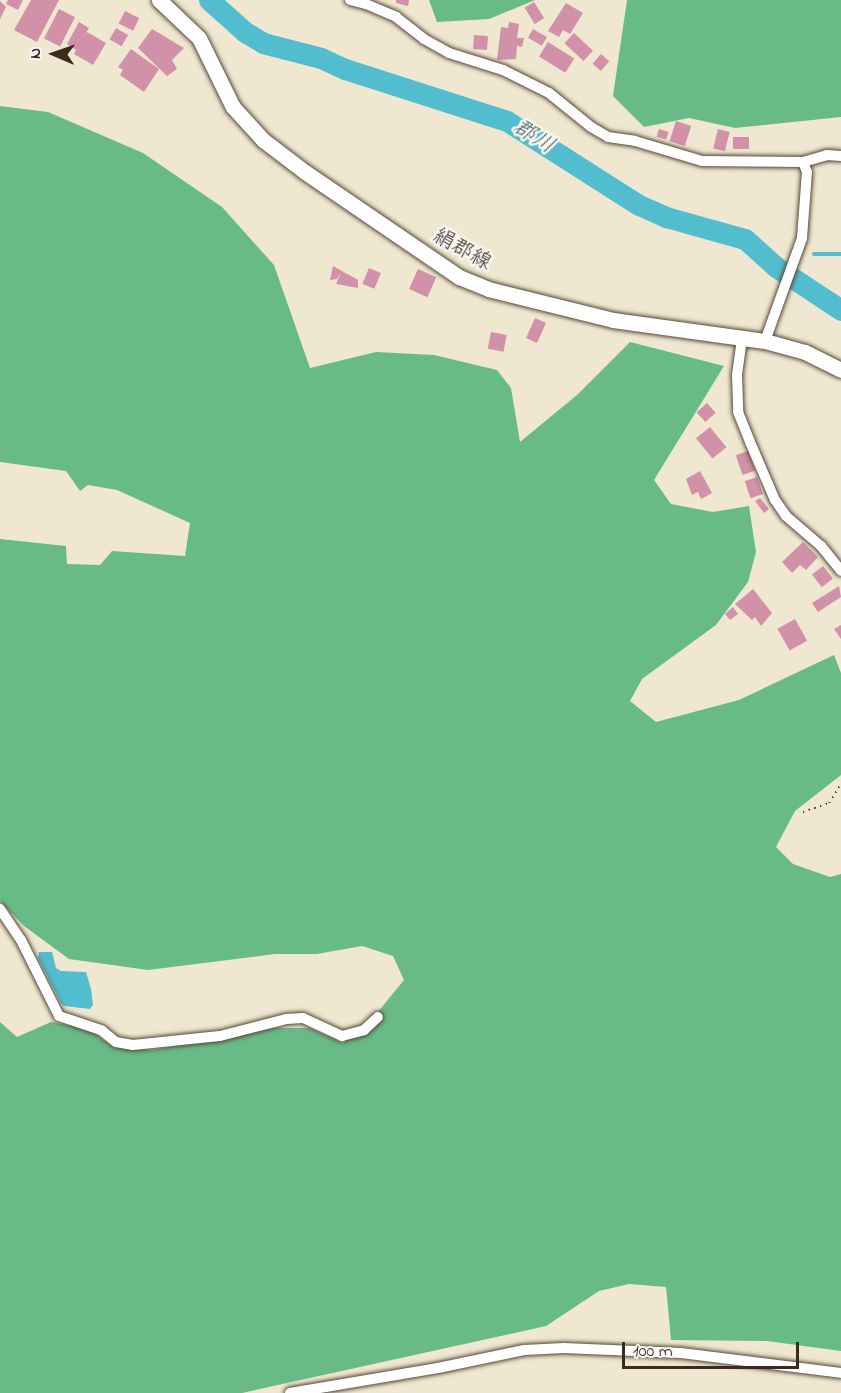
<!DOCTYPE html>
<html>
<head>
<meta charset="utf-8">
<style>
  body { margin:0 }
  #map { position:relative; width:841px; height:1393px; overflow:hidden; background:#efe7d0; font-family:"Indie Flower","Klee One",sans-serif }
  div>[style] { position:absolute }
  .forest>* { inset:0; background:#68bb87 }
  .water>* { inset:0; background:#52bdce }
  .stream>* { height:4px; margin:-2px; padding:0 2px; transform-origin:2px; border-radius:2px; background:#52bdce }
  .river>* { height:21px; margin:-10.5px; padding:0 10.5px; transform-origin:10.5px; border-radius:10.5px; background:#52bdce }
  .building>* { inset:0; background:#d191a8; transform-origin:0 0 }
  .path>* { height:2px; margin-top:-1px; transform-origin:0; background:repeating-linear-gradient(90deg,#564639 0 1.5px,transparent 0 6px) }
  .roads { filter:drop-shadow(0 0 2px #564639) drop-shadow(0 0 2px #564639) }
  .street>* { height:10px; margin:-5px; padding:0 5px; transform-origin:5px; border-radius:5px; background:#fff }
  .secondary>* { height:15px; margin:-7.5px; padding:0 7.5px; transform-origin:7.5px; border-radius:7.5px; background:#fff }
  span { translate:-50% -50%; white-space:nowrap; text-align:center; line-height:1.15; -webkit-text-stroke:5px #f6f6f2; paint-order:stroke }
  .street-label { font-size:21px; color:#3b2a1e }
  .water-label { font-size:22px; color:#435d5c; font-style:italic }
  .north { position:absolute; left:24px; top:24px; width:60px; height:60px; -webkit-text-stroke:4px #f6f6f2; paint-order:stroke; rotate:272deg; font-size:16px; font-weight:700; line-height:24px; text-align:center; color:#3b2a1e }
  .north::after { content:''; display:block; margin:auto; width:21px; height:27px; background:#3b2a1e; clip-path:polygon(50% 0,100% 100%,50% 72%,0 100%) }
  .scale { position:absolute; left:622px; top:1342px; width:177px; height:27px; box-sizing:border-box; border:3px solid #3b2a1e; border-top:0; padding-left:8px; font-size:18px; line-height:21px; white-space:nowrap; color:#3b2a1e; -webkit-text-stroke:4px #f6f6f2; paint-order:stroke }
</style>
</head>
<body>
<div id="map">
  <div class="forest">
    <div style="clip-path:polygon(429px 0,535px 0,489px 19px,437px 22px)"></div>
    <div style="clip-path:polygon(627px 0,841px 0,841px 117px,735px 128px,689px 118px,644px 127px,613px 96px)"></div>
    <div style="clip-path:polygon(0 106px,48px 112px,143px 153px,222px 207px,274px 265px,310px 368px,376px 352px,434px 355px,497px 370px,511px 388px,520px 442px,577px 395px,630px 342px,724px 366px,654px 480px,671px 504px,713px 512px,749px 506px,756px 552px,748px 582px,716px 625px,642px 679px,630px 701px,656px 722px,739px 700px,834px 655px,841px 673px,841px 775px,795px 811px,776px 847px,793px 864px,830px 877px,841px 874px,841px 1351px,767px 1341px,671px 1340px,666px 1287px,629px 1284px,599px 1291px,546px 1326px,242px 1393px,0 1393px,0 1022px,17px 1037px,51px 1022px,88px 1029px,113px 1047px,153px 1050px,275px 1028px,309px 1028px,343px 1043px,377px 1013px,404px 980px,393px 956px,362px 946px,317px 954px,275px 954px,148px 970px,69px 959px,24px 926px,0 901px,0 539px,66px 546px,67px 564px,100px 565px,112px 551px,185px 556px,190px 523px,117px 490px,88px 485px,80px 491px,66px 471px,0 462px)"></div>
  </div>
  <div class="water">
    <div style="clip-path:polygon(39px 952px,52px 952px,56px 968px,61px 971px,86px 972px,91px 989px,93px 1005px,90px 1009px,64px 1006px,61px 1003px,38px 958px)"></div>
  </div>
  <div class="stream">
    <div style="left:762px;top:253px;width:3px"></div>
    <div style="left:814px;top:254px;width:27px"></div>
  </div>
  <div class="river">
    <div style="left:209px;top:0;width:48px;rotate:41.6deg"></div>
    <div style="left:245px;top:32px;width:21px;rotate:31deg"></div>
    <div style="left:263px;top:43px;width:60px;rotate:14.5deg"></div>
    <div style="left:321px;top:58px;width:26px;rotate:25deg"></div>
    <div style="left:345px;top:69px;width:170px;rotate:17.8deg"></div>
    <div style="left:507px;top:121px;width:156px;rotate:32.5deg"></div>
    <div style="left:639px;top:205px;width:30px;rotate:24deg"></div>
    <div style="left:666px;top:217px;width:82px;rotate:15.6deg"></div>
    <div style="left:745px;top:239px;width:42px;rotate:42.1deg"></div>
    <div style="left:776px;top:267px;width:78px;rotate:33.5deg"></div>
  </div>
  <div class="building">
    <div style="clip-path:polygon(8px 0,23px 0,18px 10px,6px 4px)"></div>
    <div style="clip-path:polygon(31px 0,59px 0,37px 42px,14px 30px)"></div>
    <div style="clip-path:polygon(396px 0,409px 0,408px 6px,396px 3px)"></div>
    <div style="clip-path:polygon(0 1px,6px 7px,0 19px)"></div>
    <div style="left:534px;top:2px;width:19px;height:11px;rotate:58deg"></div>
    <div style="clip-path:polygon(566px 3px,583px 13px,570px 34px,563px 30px,559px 37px,548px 31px)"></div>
    <div style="left:59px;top:9px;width:18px;height:33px;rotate:27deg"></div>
    <div style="left:125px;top:11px;width:16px;height:14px;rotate:27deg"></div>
    <div style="clip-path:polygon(79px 22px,89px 28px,83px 38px,87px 32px,106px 43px,93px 65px,74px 54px,76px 50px,67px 44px)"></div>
    <div style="clip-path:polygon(509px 22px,519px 24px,517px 38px,524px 38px,522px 47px,517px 46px,516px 59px,497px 60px,501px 27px,508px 28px)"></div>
    <div style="left:116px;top:28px;width:14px;height:13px;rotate:30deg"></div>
    <div style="clip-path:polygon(152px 29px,184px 48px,172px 60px,177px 69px,167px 76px,138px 48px)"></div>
    <div style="left:533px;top:29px;width:16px;height:10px;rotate:30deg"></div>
    <div style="left:574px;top:33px;width:26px;height:14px;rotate:43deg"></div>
    <div style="left:474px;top:35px;width:14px;height:14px;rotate:4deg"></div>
    <div style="left:548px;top:42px;width:31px;height:17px;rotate:32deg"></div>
    <div style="clip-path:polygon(131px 49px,159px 69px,144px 92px,120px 75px,123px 70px,118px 67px)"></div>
    <div style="left:601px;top:54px;width:11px;height:13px;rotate:41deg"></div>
    <div style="left:676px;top:121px;width:16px;height:21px;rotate:18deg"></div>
    <div style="left:659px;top:129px;width:10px;height:8px;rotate:17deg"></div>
    <div style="left:718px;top:129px;width:12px;height:20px;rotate:14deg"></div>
    <div style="left:733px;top:137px;width:16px;height:12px"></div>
    <div style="clip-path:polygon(333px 266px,358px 280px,358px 288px,336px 284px,341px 272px,337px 279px,330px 280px)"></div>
    <div style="left:369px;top:268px;width:13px;height:17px;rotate:23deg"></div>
    <div style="left:418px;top:269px;width:20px;height:22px;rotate:24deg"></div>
    <div style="left:535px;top:318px;width:12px;height:22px;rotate:24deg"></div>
    <div style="left:491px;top:332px;width:16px;height:17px;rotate:11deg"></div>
    <div style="left:707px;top:403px;width:13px;height:14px;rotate:48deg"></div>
    <div style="left:710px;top:427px;width:26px;height:18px;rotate:51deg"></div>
    <div style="left:748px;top:451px;width:21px;height:13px;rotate:71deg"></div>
    <div style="clip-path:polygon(700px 471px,712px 493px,701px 499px,698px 492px,692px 495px,686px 479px)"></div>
    <div style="left:757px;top:477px;width:18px;height:13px;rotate:71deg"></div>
    <div style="clip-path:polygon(760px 498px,769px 509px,764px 513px,755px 501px)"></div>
    <div style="clip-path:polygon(803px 542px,818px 557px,806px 570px,800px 565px,792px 573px,782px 562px)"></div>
    <div style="left:823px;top:566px;width:16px;height:14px;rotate:52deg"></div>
    <div style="clip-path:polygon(839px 586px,841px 597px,818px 612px,812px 603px)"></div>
    <div style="clip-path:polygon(753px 589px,772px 613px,761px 626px,755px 617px,752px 620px,735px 604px)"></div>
    <div style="clip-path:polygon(733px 607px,738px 614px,730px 620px,725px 614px)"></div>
    <div style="left:795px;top:619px;width:25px;height:20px;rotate:61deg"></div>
    <div style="clip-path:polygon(841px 625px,841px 639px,834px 629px)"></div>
  </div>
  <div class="path">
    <div style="left:803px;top:812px;width:28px;rotate:-19deg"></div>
    <div style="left:829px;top:803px;width:22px;rotate:-58deg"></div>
  </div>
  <div class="roads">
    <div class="street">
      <div style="left:350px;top:0;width:16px;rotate:14deg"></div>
      <div style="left:366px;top:4px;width:33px;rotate:23deg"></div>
      <div style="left:396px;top:17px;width:36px;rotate:38deg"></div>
      <div style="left:424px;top:39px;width:29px;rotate:29deg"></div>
      <div style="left:449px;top:53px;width:57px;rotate:17.5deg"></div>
      <div style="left:503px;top:70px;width:51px;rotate:26.6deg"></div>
      <div style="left:549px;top:93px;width:54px;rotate:39deg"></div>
      <div style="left:591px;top:127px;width:20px;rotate:30deg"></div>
      <div style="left:608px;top:137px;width:27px;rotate:8deg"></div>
      <div style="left:635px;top:141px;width:70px;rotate:16.6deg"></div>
      <div style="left:702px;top:161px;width:101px;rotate:0.6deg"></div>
      <div style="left:803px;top:162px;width:25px;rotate:-16deg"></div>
      <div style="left:827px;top:155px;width:14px;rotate:4deg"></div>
      <div style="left:742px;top:339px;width:36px;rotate:98deg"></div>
      <div style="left:737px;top:375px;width:37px;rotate:88deg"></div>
      <div style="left:738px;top:412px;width:32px;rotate:68deg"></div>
      <div style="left:750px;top:442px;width:63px;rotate:66.7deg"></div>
      <div style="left:775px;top:500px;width:19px;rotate:55deg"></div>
      <div style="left:786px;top:516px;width:46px;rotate:40.6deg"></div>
      <div style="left:821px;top:546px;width:32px;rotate:51deg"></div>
      <div style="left:765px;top:341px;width:109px;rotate:-70.2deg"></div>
      <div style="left:802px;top:238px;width:66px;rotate:-85.7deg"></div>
      <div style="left:807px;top:172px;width:11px;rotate:-112deg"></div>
      <div style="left:0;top:909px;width:37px;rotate:56deg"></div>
      <div style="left:21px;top:940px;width:85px;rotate:63.4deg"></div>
      <div style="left:59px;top:1016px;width:44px;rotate:18.4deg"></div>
      <div style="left:101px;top:1030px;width:19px;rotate:39deg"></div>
      <div style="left:116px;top:1042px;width:17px;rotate:10deg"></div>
      <div style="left:133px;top:1045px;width:87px;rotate:-5.9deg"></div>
      <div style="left:220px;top:1036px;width:68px;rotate:-14.4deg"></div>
      <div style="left:286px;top:1019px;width:17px;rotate:-3deg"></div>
      <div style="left:303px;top:1018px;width:43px;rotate:24.8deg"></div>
      <div style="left:342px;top:1036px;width:23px;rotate:-15deg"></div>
      <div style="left:364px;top:1030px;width:19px;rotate:-43deg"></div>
      <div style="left:290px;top:1393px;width:150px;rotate:-9.6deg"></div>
      <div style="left:438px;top:1368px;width:88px;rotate:-11.8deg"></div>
      <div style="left:524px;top:1350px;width:40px;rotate:-2.9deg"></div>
      <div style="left:564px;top:1348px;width:117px;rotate:2.4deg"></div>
      <div style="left:681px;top:1353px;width:161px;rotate:7.1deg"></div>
    </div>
    <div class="secondary">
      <div style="left:159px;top:0;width:55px;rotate:43.5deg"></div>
      <div style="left:199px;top:38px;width:77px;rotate:63.8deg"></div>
      <div style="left:233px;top:107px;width:45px;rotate:47.7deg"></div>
      <div style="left:263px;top:140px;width:53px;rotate:37.3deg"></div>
      <div style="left:305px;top:172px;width:186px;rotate:34.3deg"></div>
      <div style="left:459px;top:277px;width:31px;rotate:22deg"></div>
      <div style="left:488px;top:289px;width:129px;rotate:13.9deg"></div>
      <div style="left:613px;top:320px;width:153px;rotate:7.9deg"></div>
      <div style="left:765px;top:341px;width:41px;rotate:15.4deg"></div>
      <div style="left:805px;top:352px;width:40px;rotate:26.6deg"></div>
    </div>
  </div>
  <div class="street-label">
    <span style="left:462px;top:250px;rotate:29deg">絹郡線</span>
  </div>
  <div class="water-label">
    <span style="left:533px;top:138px;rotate:32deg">郡川</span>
  </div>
  <div class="north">N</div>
  <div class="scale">100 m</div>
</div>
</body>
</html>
